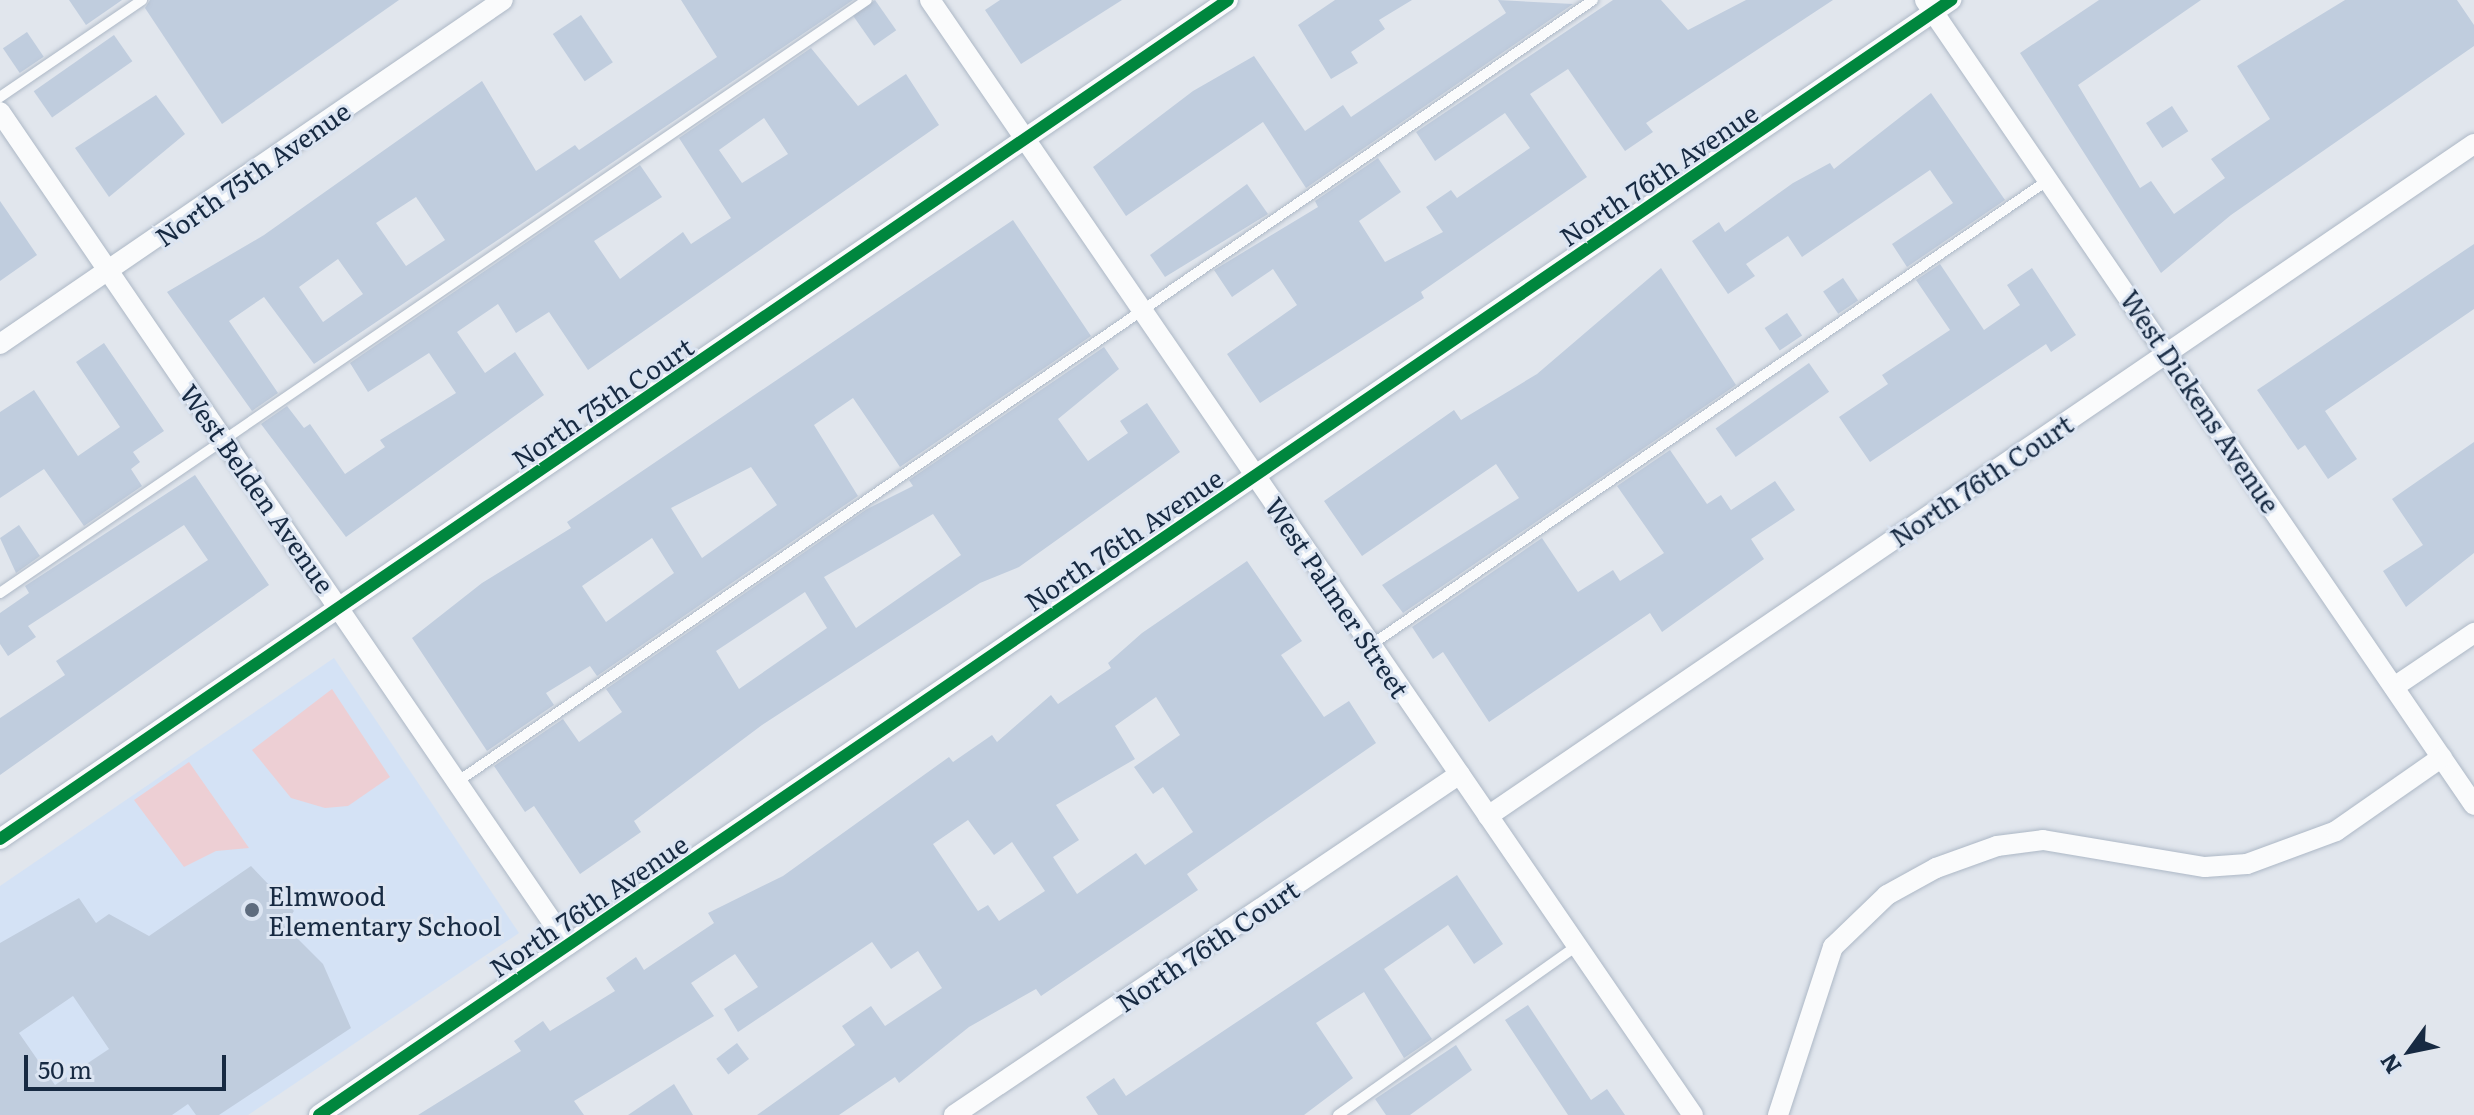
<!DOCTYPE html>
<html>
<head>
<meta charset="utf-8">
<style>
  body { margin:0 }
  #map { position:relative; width:2474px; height:1115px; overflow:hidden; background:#e1e6ed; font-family:Literata,serif }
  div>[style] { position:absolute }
  .built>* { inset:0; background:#d4e2f5 }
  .green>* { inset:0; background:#edcfd4 }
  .building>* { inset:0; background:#c0cdde; transform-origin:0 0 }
  .roads { filter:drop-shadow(0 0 2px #adb8c6) drop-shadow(0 0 2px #adb8c6) }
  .lane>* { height:10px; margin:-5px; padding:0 5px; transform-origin:5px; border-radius:5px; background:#fafbfc }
  .street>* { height:20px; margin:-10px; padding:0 10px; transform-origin:10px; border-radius:10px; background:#fafbfc }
  .cycleway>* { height:12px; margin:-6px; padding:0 6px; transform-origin:6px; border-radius:6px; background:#00873e }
  .dots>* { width:22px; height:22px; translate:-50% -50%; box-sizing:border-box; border:4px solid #dce5f2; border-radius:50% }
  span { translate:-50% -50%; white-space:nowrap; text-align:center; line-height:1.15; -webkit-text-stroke:6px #dce5f2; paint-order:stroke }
  .street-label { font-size:26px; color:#172a42 }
  .poi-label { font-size:26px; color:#172a42 }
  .left { translate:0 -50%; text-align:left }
  .north { position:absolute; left:2370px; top:1011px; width:80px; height:80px; -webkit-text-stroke:6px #dce5f2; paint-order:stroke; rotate:237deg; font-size:22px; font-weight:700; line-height:32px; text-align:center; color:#172a42 }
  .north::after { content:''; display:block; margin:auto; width:28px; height:36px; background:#172a42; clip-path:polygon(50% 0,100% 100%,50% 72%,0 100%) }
  .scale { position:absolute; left:24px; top:1055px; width:202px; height:36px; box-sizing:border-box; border:4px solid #172a42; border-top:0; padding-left:10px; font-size:24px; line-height:28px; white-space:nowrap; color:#172a42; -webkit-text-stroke:6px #dce5f2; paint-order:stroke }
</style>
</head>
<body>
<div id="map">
  <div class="built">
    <div style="clip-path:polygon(334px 658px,519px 933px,248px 1115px,0 1115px,0 886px)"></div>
  </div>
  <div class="green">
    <div style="clip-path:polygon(332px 689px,390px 777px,348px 806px,325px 808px,291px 798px,252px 750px)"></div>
    <div style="clip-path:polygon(189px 762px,249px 848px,216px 851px,184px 867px,134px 800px)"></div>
  </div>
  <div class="building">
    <div style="clip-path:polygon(69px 0,122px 0,86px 25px)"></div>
    <div style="clip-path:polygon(150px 0,399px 0,222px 124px,145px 8px)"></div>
    <div style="clip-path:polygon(evenodd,681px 0,853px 0,314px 364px,264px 297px,229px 321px,278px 393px,252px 411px,167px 292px,264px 235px,482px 81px,536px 171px,575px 145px,579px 150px,717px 57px,681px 0,416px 197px,445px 240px,406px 266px,376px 223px,416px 197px,681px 0,338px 259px,363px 294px,323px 322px,299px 287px,338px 259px)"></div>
    <div style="left:875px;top:0;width:37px;height:27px;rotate:55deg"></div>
    <div style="clip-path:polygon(1000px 0,1122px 0,1021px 64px,985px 10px)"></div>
    <div style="clip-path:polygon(1335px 0,1412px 0,1379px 20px,1385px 29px,1351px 52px,1358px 63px,1331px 79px,1298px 25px)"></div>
    <div style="clip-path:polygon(1498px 0,1573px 4px,1306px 188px,1263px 122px,1126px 216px,1093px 167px,1193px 91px,1254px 56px,1305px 131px,1343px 105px,1351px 117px,1506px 13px)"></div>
    <div style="clip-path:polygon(1613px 0,1661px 0,1688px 30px,1746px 0,1833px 0,1646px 123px,1653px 132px,1625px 151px,1568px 69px,1530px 94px,1587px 177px,1421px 292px,1424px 298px,1260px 403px,1227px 354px,1297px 305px,1273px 269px,1232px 297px,1214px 270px,1318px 207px,1315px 201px,1378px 158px,1401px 192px,1359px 221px,1385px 262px,1443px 232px,1426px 207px,1451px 190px,1457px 198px,1530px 148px,1505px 113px,1435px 161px,1416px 132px)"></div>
    <div style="clip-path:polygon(2099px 0,2201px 0,2078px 85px,2140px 188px,2151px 181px,2174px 214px,2225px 178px,2211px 159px,2270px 119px,2237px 66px,2345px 0,2457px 0,2474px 25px,2474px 46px,2231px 215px,2161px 273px,2020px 53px)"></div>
    <div style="left:581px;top:15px;width:57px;height:34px;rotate:56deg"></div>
    <div style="left:27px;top:32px;width:30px;height:29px;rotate:56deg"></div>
    <div style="left:114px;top:35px;width:32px;height:98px;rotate:55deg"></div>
    <div style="clip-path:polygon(evenodd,811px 48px,858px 106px,906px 74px,939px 125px,588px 370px,549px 312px,516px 333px,498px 304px,457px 332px,485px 373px,515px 352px,544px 395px,346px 537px,261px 424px,287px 406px,304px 428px,310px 424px,345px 474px,385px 447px,380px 440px,456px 393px,429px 353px,368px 392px,350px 363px,640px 165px,662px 197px,594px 241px,620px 279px,683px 232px,691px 244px,731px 218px,679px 138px,811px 48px,764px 118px,788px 154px,742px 183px,719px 150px,764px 118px)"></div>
    <div style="clip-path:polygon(1931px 93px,2005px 200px,1907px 267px,1892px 244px,1953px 203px,1930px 170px,1802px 257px,1788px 236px,1746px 264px,1755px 276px,1728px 294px,1692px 241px,1719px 222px,1725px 232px,1793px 183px,1830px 163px,1834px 169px)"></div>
    <div style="clip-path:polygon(156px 95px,185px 134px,109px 197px,75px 148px)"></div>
    <div style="left:2172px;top:106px;width:30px;height:31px;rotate:57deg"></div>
    <div style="clip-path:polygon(1247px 184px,1268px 214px,1165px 277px,1150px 255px)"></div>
    <div style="clip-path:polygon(0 201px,37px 255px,0 281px)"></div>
    <div style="clip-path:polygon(evenodd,1013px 220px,1091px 336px,900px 467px,853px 398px,814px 425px,858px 496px,597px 676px,590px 666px,546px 693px,554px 705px,487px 751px,412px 638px,482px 583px,571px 528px,567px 522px,1013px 220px,751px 467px,777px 505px,702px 558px,671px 508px,751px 467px,1013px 220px,652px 538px,674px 573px,606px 622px,582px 586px,652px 538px)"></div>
    <div style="clip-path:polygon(2474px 244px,2474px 309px,2325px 411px,2357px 459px,2328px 479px,2305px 445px,2298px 450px,2257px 390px)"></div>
    <div style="clip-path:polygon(1940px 264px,1984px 330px,2020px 305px,2007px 285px,2032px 268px,2076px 335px,2051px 352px,2046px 344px,1870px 462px,1839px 417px,1888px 384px,1882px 375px,1950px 330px,1916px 280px)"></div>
    <div style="clip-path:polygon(1661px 268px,1736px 385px,1403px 613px,1382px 585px,1519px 498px,1496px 464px,1362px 556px,1324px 501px,1454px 410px,1461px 420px,1537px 374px)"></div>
    <div style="left:1843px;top:278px;width:27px;height:24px;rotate:56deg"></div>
    <div style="left:1787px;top:313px;width:27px;height:27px;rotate:56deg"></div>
    <div style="clip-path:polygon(104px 343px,164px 431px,133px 452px,140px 462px,131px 469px,142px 486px,84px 526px,44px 469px,0 498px,0 412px,34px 390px,78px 456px,120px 427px,76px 362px)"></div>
    <div style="clip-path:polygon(evenodd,1104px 347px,1119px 369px,1058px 419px,1088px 461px,1128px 433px,1120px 421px,1147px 403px,1180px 452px,1019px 567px,980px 583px,762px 725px,634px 821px,641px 832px,580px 874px,534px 806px,525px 812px,494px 766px,563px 719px,579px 742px,622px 712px,606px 689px,867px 509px,913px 486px,909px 480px,1104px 347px,933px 514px,961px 555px,856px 628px,824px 577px,933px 514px,1104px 347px,805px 592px,827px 628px,739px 689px,716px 651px,805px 592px)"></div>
    <div style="left:1809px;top:363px;width:35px;height:114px;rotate:55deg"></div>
    <div style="clip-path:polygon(2474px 442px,2474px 553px,2406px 607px,2383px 571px,2423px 545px,2392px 499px)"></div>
    <div style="clip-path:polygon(1670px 450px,1707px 504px,1721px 495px,1731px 510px,1775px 481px,1795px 510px,1751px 539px,1764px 559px,1662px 632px,1650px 613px,1489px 722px,1443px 652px,1433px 659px,1412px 627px,1542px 538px,1578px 592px,1613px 570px,1620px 581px,1664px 553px,1617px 486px)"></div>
    <div style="clip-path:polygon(195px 475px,269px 585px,0 775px,0 718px,65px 675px,56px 661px,208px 560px,184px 525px,28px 626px,36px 637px,8px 656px,0 644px,0 613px,29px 593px,25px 586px)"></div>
    <div style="clip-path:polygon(19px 525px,40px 556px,16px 573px,0 538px)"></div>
    <div style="clip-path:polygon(evenodd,1247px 561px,1302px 641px,1281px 655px,1324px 717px,1349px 701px,1376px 743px,1187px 874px,1198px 890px,1041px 996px,1036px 989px,969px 1027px,899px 1083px,895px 1077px,839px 1115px,757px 1115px,855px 1045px,842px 1026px,871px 1006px,885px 1026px,942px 988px,918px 951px,891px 969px,872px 942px,738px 1032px,724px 1009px,758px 987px,735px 954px,691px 983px,714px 1016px,574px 1101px,584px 1115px,418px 1115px,521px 1051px,514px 1041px,543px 1021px,550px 1031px,615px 991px,606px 978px,636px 957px,644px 970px,714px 923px,708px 913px,783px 876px,949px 757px,953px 762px,992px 735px,997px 742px,1051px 695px,1058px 704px,1111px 668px,1108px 663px,1142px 633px,1247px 561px,1156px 697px,1180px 735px,1134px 767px,1153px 794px,1163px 787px,1193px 832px,1145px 865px,1136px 853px,1077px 894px,1053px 857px,1079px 840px,1056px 805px,1135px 759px,1115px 726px,1156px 697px,1247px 561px,968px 820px,994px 855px,1012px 842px,1045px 891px,999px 921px,988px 905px,978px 911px,933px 844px,968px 820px)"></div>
    <div style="clip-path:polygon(evenodd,251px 866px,294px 911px,284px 925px,323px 964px,351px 1028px,219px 1115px,196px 1115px,188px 1104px,172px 1115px,0 1115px,0 943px,79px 898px,96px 923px,109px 914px,149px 936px,251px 866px,73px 996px,109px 1049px,55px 1085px,19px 1033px,73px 996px)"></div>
    <div style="clip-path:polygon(1457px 875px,1503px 944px,1474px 964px,1448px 925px,1384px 969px,1432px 1039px,1404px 1058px,1364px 992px,1316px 1023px,1353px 1078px,1304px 1115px,1098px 1115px,1086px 1097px,1114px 1078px,1126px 1096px)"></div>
    <div style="clip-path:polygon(1528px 1005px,1591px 1100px,1607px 1089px,1625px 1115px,1568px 1115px,1505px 1020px)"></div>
    <div style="left:737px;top:1043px;width:20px;height:26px;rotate:53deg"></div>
    <div style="clip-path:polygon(1456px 1045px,1472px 1070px,1410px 1115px,1386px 1115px,1375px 1099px)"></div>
    <div style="clip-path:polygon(674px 1084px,693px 1115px,628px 1115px)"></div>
  </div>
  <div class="roads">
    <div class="lane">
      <div style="left:0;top:97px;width:172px;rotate:-34.3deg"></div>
      <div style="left:0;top:593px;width:1050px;rotate:-34.37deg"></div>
      <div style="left:1371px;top:645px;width:821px;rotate:-34.48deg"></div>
      <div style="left:457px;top:782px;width:1379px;rotate:-34.54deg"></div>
      <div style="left:1338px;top:1115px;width:293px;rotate:-35.3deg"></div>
    </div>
    <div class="street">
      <div style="left:930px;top:0;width:1351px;rotate:55.62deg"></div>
      <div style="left:1925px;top:0;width:974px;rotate:55.71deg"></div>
      <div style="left:0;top:112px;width:1008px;rotate:55.71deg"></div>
      <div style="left:0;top:344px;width:609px;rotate:-34.37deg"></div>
      <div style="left:2394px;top:687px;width:97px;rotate:-34deg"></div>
      <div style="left:1488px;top:816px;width:1193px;rotate:-34.28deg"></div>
      <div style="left:0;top:839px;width:1487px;rotate:-34.34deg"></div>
      <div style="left:319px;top:1115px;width:1977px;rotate:-34.34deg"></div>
      <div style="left:954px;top:1115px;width:610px;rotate:-33.98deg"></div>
      <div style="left:1778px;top:1115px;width:177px;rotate:-71.9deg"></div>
      <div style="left:1833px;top:947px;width:75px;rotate:-43.9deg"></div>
      <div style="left:1887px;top:895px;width:56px;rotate:-28.9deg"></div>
      <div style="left:1936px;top:868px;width:65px;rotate:-19.8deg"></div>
      <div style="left:1997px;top:846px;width:46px;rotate:-7.4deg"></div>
      <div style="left:2043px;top:840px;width:164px;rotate:9.5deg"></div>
      <div style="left:2205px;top:867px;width:42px;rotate:-4.1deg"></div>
      <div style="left:2247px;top:864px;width:95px;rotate:-20.3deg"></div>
      <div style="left:2336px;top:831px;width:129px;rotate:-34.9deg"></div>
    </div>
  </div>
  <div class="cycleway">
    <div style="left:0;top:839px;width:1487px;rotate:-34.34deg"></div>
    <div style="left:319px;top:1115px;width:1977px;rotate:-34.34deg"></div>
  </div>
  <div class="dots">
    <div style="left:252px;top:910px;background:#5e6c7e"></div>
  </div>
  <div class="street-label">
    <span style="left:252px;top:173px;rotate:-35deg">North 75th Avenue</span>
    <span style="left:1658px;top:174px;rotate:-34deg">North 76th Avenue</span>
    <span style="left:2201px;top:401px;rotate:56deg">West Dickens Avenue</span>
    <span style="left:602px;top:402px;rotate:-34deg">North 75th Court</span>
    <span style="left:1981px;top:480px;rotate:-34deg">North 76th Court</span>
    <span style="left:258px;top:488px;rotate:55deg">West Belden Avenue</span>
    <span style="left:1123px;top:539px;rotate:-34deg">North 76th Avenue</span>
    <span style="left:1338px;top:597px;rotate:56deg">West Palmer Street</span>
    <span style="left:588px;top:905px;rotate:-34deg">North 76th Avenue</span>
    <span style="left:1207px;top:945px;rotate:-34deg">North 76th Court</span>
  </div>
  <div class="poi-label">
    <span class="left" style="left:268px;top:910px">Elmwood<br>Elementary School</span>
  </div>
  <div class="north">N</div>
  <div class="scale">50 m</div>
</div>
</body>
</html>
